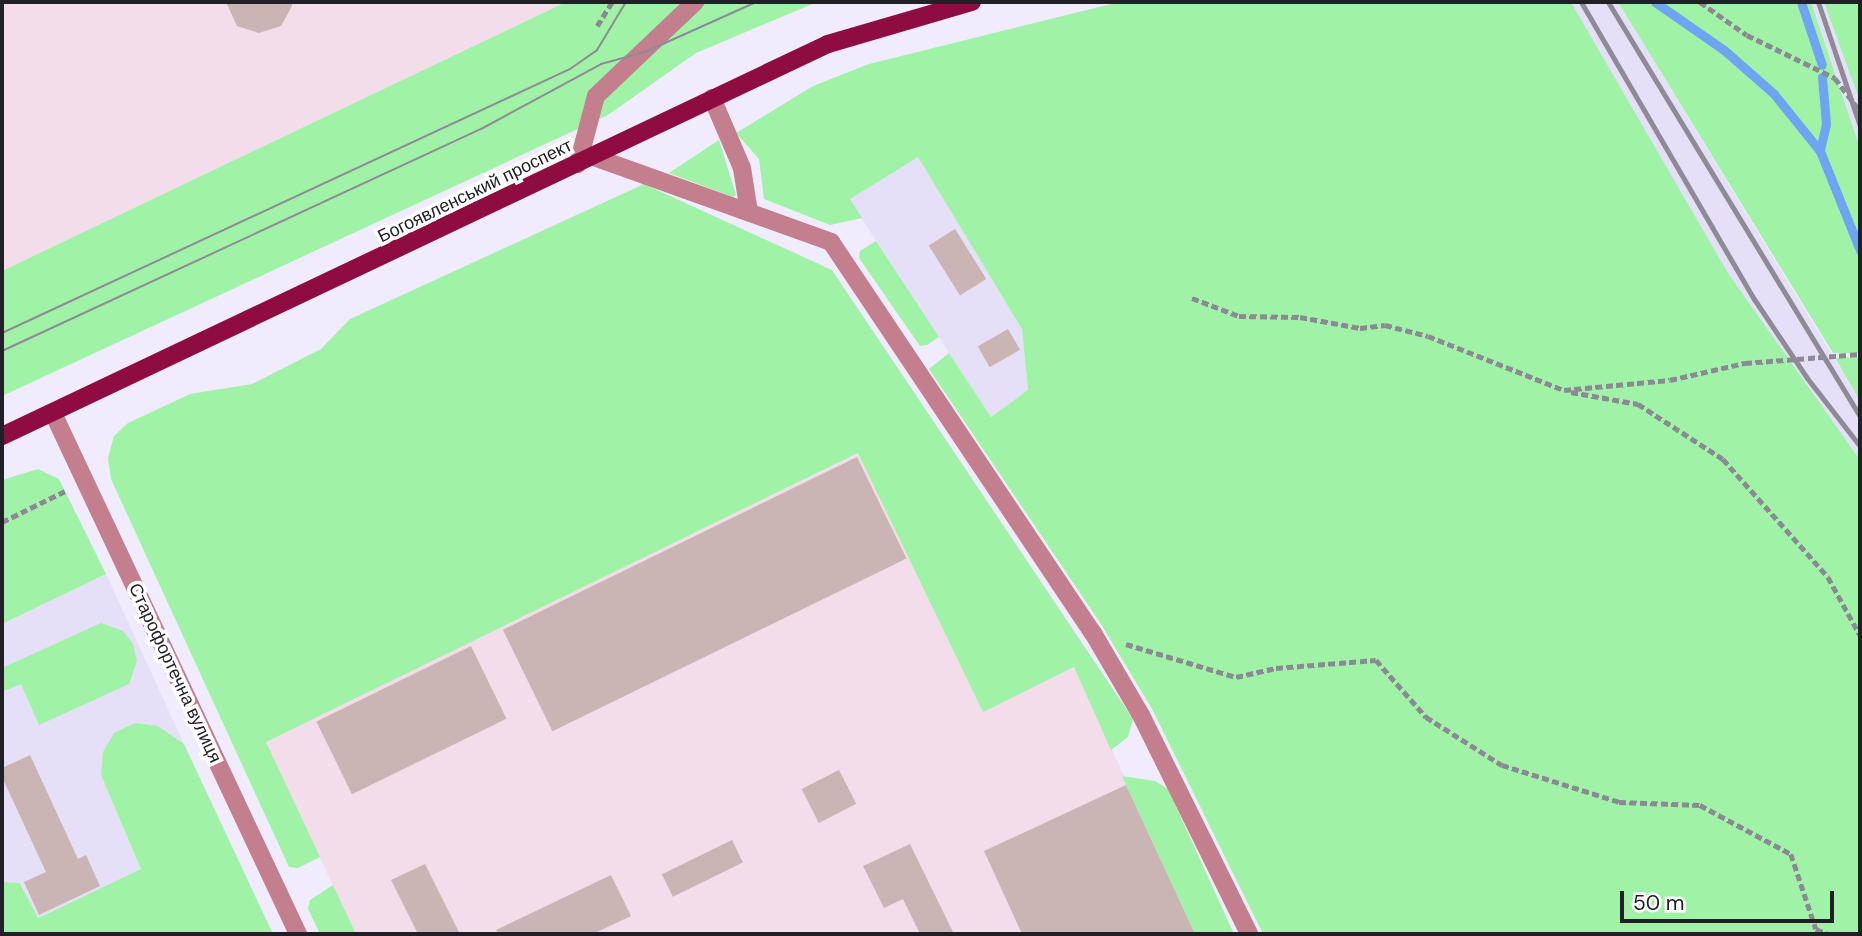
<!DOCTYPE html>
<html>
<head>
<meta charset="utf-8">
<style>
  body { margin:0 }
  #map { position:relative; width:1862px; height:936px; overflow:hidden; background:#f0ecfd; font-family:"DM Sans",sans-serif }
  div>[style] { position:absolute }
  .built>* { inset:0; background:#e5dff8 }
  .industrial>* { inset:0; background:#f4ddea }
  .green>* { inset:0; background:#a0f2a7 }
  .stream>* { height:9px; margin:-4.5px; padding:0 4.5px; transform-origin:4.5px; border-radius:4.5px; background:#6fa4f3 }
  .building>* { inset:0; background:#cab5b4; transform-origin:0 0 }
  .path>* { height:4.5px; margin-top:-2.25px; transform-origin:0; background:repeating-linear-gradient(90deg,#8c8995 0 7px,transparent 0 10.5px) }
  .minor>* { height:18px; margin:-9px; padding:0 9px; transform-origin:9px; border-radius:9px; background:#c37f8d }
  .major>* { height:18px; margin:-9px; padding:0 9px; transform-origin:9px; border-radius:9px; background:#8e0c40 }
  .tram>* { height:2px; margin:-1px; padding:0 1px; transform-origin:1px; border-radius:1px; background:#8e8b97 }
  .rail>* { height:5px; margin:-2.5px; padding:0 2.5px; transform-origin:2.5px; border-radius:2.5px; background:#8e8b97 }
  span { translate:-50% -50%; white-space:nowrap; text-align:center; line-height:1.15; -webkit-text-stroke:7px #fff; paint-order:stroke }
  .street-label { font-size:18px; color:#222027 }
  .frame { position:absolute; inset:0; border:4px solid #222027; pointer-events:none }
  .scale { position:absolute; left:1620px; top:891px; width:214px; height:32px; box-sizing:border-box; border:4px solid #222027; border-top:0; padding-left:9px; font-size:21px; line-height:24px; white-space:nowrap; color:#222027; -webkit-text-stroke:5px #fff; paint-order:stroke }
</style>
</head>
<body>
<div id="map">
  <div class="built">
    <div style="clip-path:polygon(1571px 2px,1618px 2px,1860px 401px,1860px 460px,1728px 273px)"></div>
    <div style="clip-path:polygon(1811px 2px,1824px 2px,1860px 102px,1860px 148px)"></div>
    <div style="clip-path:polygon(918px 156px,1022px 329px,1028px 390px,991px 417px,849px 199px)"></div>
    <div style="clip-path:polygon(106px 574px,184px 744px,158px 726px,101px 775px,141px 869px,37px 918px,21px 883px,2px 882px,2px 624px)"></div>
  </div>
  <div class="industrial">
    <div style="clip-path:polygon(2px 2px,566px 2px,2px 271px)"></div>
    <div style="clip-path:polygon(859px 453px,983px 711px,1075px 667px,1195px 934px,356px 934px,265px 742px)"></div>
  </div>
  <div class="green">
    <div style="clip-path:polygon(566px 2px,817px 2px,696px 53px,608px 115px,2px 396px,2px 271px)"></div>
    <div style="clip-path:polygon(1119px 2px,1571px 2px,1728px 273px,1860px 460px,1860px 934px,1263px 934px,1152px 709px,1101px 624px,929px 369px,949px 353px,991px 417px,1028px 390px,1022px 329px,918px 157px,850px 199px,862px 218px,830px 225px,764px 199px,759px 159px,736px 133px,813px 86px,869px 64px)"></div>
    <div style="clip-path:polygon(1618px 2px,1811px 2px,1860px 148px,1860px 353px,1833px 353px)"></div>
    <div style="clip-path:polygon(1824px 2px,1860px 2px,1860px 102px)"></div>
    <div style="clip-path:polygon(719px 140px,736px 195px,733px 197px,669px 173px)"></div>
    <div style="clip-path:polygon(644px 184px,832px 270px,1133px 719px,1128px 737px,1111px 750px,1074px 667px,983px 712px,858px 453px,266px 742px,320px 857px,298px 868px,289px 867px,111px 479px,108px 458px,114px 436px,128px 423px,190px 394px,252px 384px,321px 349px,350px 319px)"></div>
    <div style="clip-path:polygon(876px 241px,939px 337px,927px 345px,920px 346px,859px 258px,860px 251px)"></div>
    <div style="clip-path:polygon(1860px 357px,1860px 401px,1835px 358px)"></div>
    <div style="clip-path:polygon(38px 469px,59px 479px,106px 574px,2px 624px,2px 480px)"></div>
    <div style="clip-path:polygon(101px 623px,123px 631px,133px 644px,137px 661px,129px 684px,39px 725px,21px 684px,2px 692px,2px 668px)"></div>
    <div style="clip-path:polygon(135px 723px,158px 726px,184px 744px,273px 934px,2px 934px,2px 882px,20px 883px,38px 918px,141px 869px,101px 775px,103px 752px,114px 733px)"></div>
    <div style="clip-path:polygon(1122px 776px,1155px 781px,1168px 789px,1234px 934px,1195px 934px)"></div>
    <div style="clip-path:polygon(333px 885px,356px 934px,320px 934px,308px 909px,310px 900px)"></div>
  </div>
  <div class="stream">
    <div style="left:1655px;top:2px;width:84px;rotate:34.8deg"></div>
    <div style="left:1724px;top:50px;width:67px;rotate:41.3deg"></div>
    <div style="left:1774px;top:94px;width:73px;rotate:51.1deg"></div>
    <div style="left:1801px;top:2px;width:66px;rotate:71.6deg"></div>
    <div style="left:1822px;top:77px;width:47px;rotate:85.1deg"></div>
    <div style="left:1826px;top:124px;width:28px;rotate:103deg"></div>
    <div style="left:1820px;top:151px;width:107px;rotate:68deg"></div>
  </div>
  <div class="building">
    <div style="clip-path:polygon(226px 2px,292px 2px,292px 6px,281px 26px,259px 33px,237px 26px)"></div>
    <div style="left:955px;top:229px;width:59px;height:31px;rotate:58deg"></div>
    <div style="left:1008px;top:329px;width:24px;height:35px;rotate:60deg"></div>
    <div style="left:857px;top:457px;width:113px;height:394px;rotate:64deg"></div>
    <div style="left:471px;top:646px;width:81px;height:172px;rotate:64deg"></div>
    <div style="clip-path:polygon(30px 755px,78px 859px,86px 855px,100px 886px,39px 915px,24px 882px,46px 872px,2px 777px,2px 768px)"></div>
    <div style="left:839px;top:770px;width:38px;height:42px;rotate:63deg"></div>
    <div style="clip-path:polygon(1126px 785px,1195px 934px,1022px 934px,984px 851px)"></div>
    <div style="left:732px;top:840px;width:25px;height:78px;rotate:64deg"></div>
    <div style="clip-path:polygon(910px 844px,954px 934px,920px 934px,903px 899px,884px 908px,863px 866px)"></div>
    <div style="clip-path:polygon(425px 864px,460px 934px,418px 934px,391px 880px)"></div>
    <div style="clip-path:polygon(611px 875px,631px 916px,593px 934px,499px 934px,496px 930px)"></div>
  </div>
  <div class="path">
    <div style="left:1700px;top:2px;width:57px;rotate:35.1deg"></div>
    <div style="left:1747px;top:35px;width:98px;rotate:26deg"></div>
    <div style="left:1835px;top:78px;width:41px;rotate:52.9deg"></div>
    <div style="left:597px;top:26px;width:28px;rotate:-58deg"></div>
    <div style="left:1192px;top:298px;width:50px;rotate:21deg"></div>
    <div style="left:1239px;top:316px;width:61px;rotate:0.9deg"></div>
    <div style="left:1300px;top:317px;width:61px;rotate:10.4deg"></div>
    <div style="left:1360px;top:328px;width:25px;rotate:-7deg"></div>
    <div style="left:1385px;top:325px;width:44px;rotate:14.3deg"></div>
    <div style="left:1428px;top:336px;width:146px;rotate:21.7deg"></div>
    <div style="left:1564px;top:390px;width:106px;rotate:-5.4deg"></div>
    <div style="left:1670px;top:380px;width:77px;rotate:-12.8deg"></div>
    <div style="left:1745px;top:363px;width:115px;rotate:-4.5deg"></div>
    <div style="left:1571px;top:392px;width:68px;rotate:10.2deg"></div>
    <div style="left:1638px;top:404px;width:101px;rotate:32.9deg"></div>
    <div style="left:1723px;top:459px;width:158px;rotate:48.3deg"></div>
    <div style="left:1828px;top:577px;width:66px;rotate:61.1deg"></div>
    <div style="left:2px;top:522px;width:72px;rotate:-26.2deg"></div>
    <div style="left:1126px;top:644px;width:115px;rotate:16.7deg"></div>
    <div style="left:1236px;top:677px;width:41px;rotate:-12.7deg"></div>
    <div style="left:1276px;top:668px;width:100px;rotate:-4.6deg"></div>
    <div style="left:1376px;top:660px;width:76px;rotate:48.7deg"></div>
    <div style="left:1426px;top:717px;width:90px;rotate:32.3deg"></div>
    <div style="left:1502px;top:765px;width:123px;rotate:17.5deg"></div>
    <div style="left:1619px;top:802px;width:81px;rotate:2.1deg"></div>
    <div style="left:1700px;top:805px;width:103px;rotate:28.3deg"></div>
    <div style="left:1791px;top:854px;width:79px;rotate:71.6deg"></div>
    <div style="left:1816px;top:929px;width:13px;rotate:23deg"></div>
  </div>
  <div class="minor">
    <div style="left:712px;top:98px;width:76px;rotate:66.8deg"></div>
    <div style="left:742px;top:168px;width:45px;rotate:81deg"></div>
    <div style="left:594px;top:157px;width:252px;rotate:19.7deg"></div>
    <div style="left:831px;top:242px;width:471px;rotate:56.2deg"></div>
    <div style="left:1093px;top:633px;width:95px;rotate:59.7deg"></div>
    <div style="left:1141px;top:715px;width:244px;rotate:63.7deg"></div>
    <div style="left:578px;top:164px;width:70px;rotate:-75.2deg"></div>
    <div style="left:596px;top:96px;width:137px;rotate:-43.5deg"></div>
    <div style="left:53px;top:413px;width:576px;rotate:64.81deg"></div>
  </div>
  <div class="major">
    <div style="left:2px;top:436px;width:914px;rotate:-25.39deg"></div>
    <div style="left:828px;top:44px;width:150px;rotate:-16.3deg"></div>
  </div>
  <div class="tram">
    <div style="left:2px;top:333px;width:626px;rotate:-24.93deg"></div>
    <div style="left:570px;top:69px;width:33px;rotate:-35deg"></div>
    <div style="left:597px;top:50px;width:56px;rotate:-58.9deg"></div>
    <div style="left:2px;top:351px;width:528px;rotate:-24.87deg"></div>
    <div style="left:481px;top:129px;width:136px;rotate:-28.4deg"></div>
    <div style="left:601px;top:64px;width:46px;rotate:-15.3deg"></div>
    <div style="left:645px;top:52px;width:122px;rotate:-24.2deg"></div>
  </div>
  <div class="rail">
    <div style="left:1581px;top:2px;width:344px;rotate:59.8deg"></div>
    <div style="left:1754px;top:299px;width:95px;rotate:56.1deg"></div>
    <div style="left:1807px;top:378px;width:86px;rotate:52.1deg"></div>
    <div style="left:1608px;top:2px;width:486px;rotate:58.7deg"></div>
    <div style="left:1818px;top:2px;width:131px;rotate:71.3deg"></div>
  </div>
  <div class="street-label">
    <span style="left:475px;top:191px;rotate:-26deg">Богоявленський проспект</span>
    <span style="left:175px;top:673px;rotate:65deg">Старофортечна вулиця</span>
  </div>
  <div class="frame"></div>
  <div class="scale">50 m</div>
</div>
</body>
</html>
